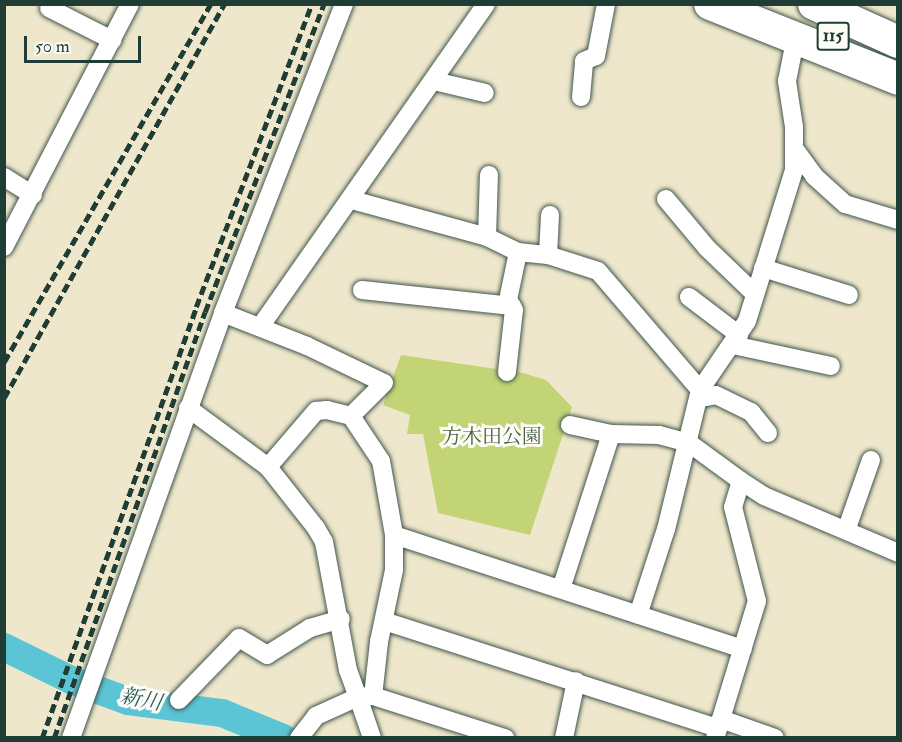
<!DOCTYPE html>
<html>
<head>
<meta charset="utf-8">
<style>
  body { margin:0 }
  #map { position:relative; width:902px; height:742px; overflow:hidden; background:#efe7cc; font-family:"IM FELL Double Pica","Noto Serif JP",serif }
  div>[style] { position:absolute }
  .green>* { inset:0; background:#c2d476 }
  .river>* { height:28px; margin:-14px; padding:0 14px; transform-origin:14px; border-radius:14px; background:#5bc5d6 }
  .roads { filter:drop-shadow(0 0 2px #3e564b) drop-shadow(0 0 2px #3e564b) }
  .minor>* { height:18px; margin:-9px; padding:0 9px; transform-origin:9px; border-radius:9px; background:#fff }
  .trunk>* { height:32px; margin:-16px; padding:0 16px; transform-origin:16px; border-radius:16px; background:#fff }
  .rail>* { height:4.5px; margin-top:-2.25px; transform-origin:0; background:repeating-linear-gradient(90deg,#1f3d34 0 9px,transparent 0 13.5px) }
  span { translate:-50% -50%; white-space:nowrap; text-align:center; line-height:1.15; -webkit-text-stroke:6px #fdfcf7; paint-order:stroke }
  .shield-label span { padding:2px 4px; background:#fdfcf7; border:2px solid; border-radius:4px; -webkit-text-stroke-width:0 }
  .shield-label { font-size:18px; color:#1f3d34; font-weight:700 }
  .park-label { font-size:20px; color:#486344 }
  .water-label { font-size:21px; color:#2e5f5c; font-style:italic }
  .frame { position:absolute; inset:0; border:6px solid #1f3d34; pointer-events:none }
  .scale { position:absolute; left:24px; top:36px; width:117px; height:27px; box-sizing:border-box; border:3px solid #1f3d34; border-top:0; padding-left:8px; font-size:18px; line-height:21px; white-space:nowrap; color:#1f3d34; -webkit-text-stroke:4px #fdfcf7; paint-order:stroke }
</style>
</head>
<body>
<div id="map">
  <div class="green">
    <div style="clip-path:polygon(401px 355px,523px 373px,546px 380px,572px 407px,530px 535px,438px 513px,423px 434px,407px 434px,410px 415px,383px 405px)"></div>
  </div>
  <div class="river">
    <div style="left:4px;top:647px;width:75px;rotate:26.2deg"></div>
    <div style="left:71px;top:680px;width:61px;rotate:20.2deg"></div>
    <div style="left:128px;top:701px;width:95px;rotate:7.3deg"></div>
    <div style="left:222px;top:713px;width:66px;rotate:22.3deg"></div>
  </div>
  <div class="roads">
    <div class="minor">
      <div style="left:49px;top:8px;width:71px;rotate:26.9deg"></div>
      <div style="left:434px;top:81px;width:52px;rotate:13.2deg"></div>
      <div style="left:581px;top:97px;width:36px;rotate:-85deg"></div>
      <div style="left:584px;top:61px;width:13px;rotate:-23deg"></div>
      <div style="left:596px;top:56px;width:53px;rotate:-79.1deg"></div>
      <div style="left:794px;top:148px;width:34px;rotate:54deg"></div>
      <div style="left:814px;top:176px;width:42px;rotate:42.1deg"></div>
      <div style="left:845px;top:204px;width:55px;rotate:16.8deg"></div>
      <div style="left:4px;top:177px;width:34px;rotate:32deg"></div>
      <div style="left:666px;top:199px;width:64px;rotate:50.1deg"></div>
      <div style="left:707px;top:248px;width:66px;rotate:43.8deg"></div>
      <div style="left:352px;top:200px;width:140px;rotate:15.3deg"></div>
      <div style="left:487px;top:237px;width:34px;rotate:26deg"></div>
      <div style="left:518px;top:252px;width:30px;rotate:6deg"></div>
      <div style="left:548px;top:255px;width:52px;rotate:17.7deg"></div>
      <div style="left:598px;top:271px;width:157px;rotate:49.4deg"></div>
      <div style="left:700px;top:390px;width:143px;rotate:103.7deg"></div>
      <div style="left:666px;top:529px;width:90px;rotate:108deg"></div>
      <div style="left:487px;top:237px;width:62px;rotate:-88.2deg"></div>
      <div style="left:4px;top:247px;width:274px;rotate:-62.6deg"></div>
      <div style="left:548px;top:255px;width:40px;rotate:-87.1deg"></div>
      <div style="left:763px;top:268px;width:90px;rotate:17.4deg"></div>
      <div style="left:362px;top:290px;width:151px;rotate:6.1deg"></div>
      <div style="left:689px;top:297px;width:63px;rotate:37.2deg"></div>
      <div style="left:223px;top:313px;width:90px;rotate:21.4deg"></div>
      <div style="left:307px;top:346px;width:85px;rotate:25.7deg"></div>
      <div style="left:384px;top:383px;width:47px;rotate:135deg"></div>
      <div style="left:260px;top:327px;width:394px;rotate:-55deg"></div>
      <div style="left:733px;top:345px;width:100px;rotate:12.1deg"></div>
      <div style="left:507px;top:372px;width:62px;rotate:-83.6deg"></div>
      <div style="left:514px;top:310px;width:12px;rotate:-121deg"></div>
      <div style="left:508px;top:300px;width:49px;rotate:-78.2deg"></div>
      <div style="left:700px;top:390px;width:83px;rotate:-55.7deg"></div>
      <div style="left:747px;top:321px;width:158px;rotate:-72.7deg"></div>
      <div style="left:794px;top:170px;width:43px;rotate:-90deg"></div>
      <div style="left:794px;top:127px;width:47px;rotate:-98.7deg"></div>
      <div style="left:787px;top:81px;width:41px;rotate:-78.7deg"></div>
      <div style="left:701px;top:398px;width:15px;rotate:-11deg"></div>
      <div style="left:716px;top:395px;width:39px;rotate:26deg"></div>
      <div style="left:751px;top:412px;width:27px;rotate:51deg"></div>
      <div style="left:188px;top:408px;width:99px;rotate:36.4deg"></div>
      <div style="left:268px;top:467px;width:78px;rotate:51.8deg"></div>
      <div style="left:316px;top:528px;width:16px;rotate:60deg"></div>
      <div style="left:324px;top:542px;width:130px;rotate:79.4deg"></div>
      <div style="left:348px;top:670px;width:29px;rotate:70deg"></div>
      <div style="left:358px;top:697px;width:15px;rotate:-4deg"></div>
      <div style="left:373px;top:696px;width:139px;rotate:17.7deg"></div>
      <div style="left:570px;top:425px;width:42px;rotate:12.4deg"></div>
      <div style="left:611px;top:434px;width:48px;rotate:1.2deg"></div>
      <div style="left:659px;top:435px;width:31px;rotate:15deg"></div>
      <div style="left:689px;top:443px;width:64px;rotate:36.2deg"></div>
      <div style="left:741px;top:481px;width:27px;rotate:107deg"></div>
      <div style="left:733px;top:507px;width:97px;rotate:75.7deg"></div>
      <div style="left:757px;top:601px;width:143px;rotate:107deg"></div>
      <div style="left:268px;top:467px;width:74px;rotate:-49.4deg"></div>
      <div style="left:316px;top:411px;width:11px;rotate:-5deg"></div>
      <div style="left:327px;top:410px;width:25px;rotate:14deg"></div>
      <div style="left:351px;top:416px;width:54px;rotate:56.3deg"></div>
      <div style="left:381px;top:461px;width:75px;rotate:80deg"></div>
      <div style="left:394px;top:535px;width:35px;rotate:90deg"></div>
      <div style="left:394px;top:570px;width:74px;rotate:101.8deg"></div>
      <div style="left:379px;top:642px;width:54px;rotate:96.3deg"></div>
      <div style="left:741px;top:481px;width:27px;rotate:33deg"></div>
      <div style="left:764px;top:496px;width:146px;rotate:23deg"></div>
      <div style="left:847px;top:528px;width:72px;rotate:-70.6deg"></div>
      <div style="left:394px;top:535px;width:367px;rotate:18.1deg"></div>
      <div style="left:561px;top:589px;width:163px;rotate:-72.1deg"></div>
      <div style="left:384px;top:621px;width:351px;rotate:17.8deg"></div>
      <div style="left:179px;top:700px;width:86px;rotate:-45.9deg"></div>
      <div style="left:239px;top:638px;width:33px;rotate:31deg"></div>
      <div style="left:267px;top:655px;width:51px;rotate:-32.1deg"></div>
      <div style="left:310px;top:628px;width:32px;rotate:-16deg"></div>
      <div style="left:721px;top:719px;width:57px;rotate:19.4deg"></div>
      <div style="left:71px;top:738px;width:451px;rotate:-70.3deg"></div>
      <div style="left:223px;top:313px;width:332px;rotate:-68.6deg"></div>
      <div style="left:299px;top:738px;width:28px;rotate:-52deg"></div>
      <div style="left:316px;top:716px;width:46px;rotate:-24.3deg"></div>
      <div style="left:358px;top:697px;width:43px;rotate:71.1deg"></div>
      <div style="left:564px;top:738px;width:58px;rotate:-78.1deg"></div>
    </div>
    <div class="trunk">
      <div style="left:710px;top:4px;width:202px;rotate:21.7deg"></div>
      <div style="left:814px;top:4px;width:92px;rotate:24.3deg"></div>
    </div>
  </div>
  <div class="rail">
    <div style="left:4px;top:362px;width:414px;rotate:-60deg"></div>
    <div style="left:4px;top:398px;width:451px;rotate:-60.8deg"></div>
    <div style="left:42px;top:738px;width:458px;rotate:-70.3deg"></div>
    <div style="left:196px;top:307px;width:324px;rotate:-69.1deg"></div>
    <div style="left:54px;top:738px;width:452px;rotate:-70.5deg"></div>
    <div style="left:205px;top:312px;width:330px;rotate:-68.9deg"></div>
  </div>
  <div class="shield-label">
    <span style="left:833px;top:36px">115</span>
  </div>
  <div class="park-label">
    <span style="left:492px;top:436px">方木田公園</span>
  </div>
  <div class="water-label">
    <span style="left:141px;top:700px;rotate:11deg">新川</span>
  </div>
  <div class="frame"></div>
  <div class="scale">50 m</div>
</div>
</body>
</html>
